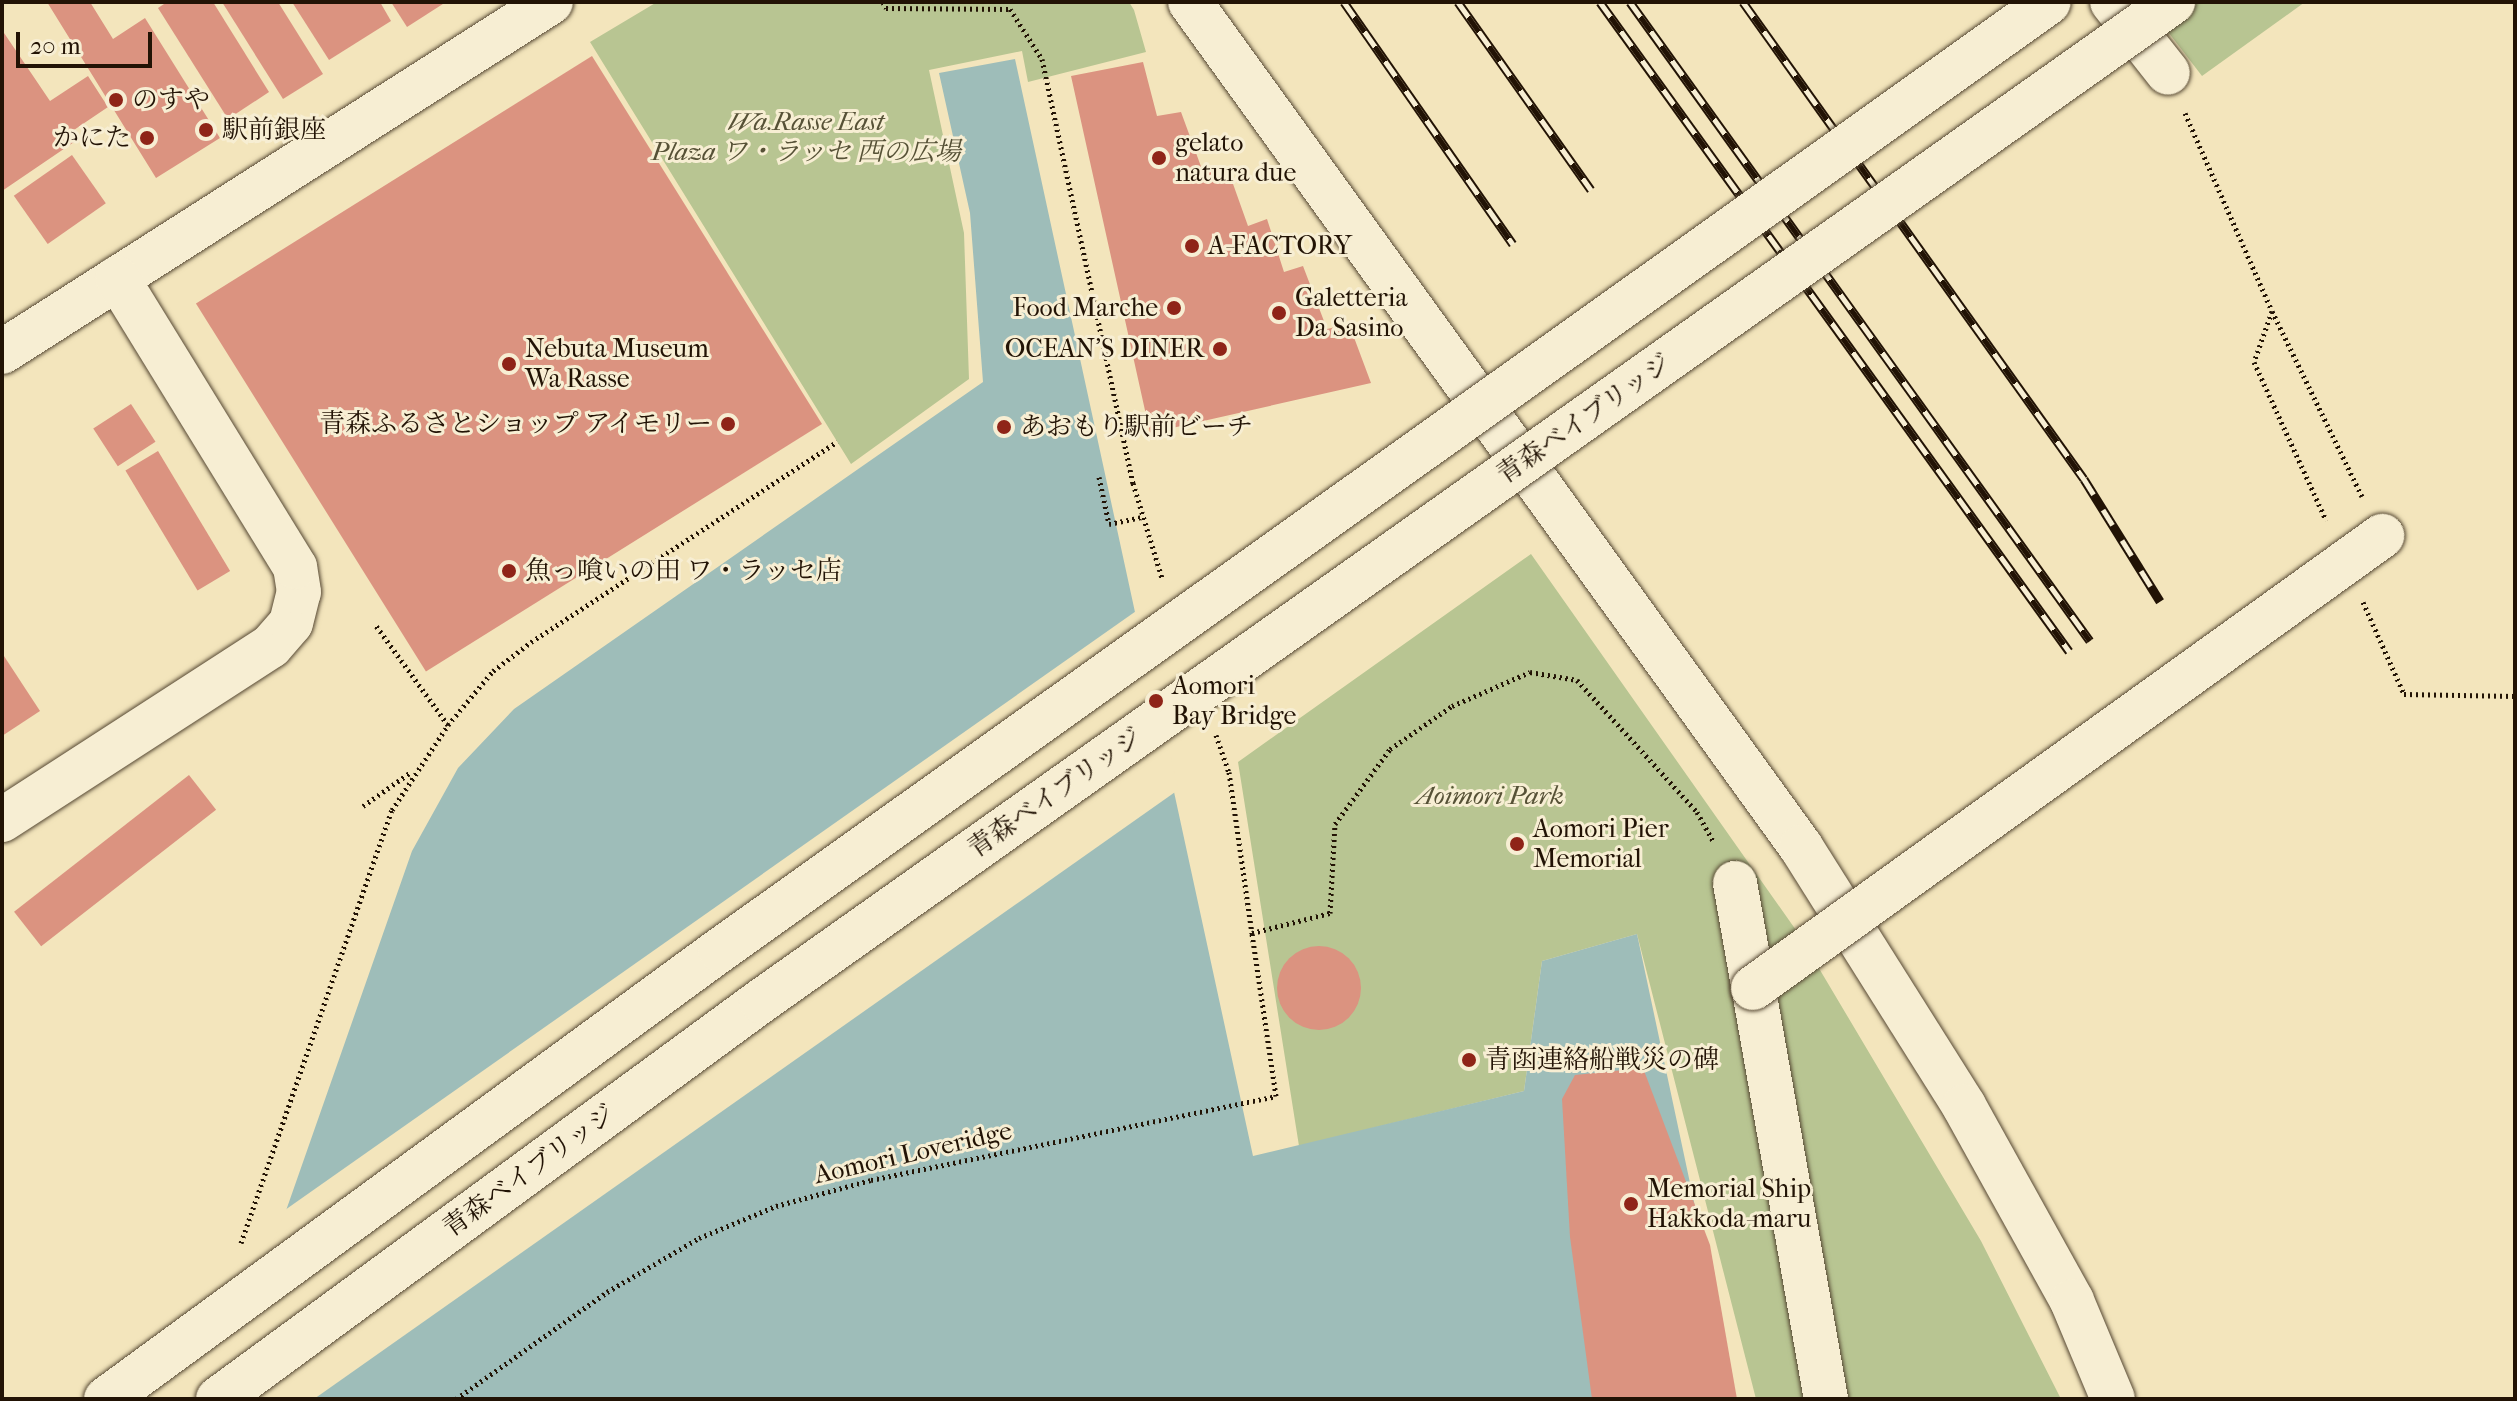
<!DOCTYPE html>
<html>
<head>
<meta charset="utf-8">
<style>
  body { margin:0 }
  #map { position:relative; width:2517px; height:1401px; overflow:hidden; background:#f3e5bc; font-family:"IM FELL French Canon","Noto Serif JP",serif }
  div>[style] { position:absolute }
  .green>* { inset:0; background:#b8c592 }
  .water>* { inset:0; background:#9ebdb9 }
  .pier>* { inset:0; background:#f3e5bc }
  .building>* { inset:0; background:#db9380; transform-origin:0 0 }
  .round { border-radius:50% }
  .path>* { height:5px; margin-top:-2.5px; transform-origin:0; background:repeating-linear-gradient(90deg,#221305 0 2px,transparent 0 6px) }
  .roads { filter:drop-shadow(0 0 2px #564833) drop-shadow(0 0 2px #564833) }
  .minor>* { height:44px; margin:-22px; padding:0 22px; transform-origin:22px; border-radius:22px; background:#f7eed3 }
  .rail>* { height:9px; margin-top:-4.5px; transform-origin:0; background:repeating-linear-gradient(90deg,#f7eed3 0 18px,#221305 0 36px); box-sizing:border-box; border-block:2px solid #221305 }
  .bridges { filter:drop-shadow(0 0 2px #564833) drop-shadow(0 0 2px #564833) }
  .minor-bridge>* { height:44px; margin:-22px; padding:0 22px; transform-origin:22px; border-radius:22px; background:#f7eed3 }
  .dots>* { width:22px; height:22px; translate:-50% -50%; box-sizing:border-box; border:4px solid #f7eed3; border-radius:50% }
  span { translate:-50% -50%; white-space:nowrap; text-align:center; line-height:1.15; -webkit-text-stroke:6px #f7eed3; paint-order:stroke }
  .poi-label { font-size:26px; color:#221305 }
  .left { translate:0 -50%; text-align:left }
  .right { translate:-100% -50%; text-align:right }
  .park-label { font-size:26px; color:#565136; font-style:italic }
  .street-label { font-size:26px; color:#221305 }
  .frame { position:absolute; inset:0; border:4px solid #221305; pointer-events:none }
  .scale { position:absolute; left:16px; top:32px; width:136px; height:36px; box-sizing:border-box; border:4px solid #221305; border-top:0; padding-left:10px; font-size:24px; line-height:28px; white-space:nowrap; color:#221305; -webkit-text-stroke:6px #f7eed3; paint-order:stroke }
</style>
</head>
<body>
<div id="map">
  <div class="green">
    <div style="clip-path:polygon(657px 2px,1129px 2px,1134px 10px,1146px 52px,1028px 82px,1022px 51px,929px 70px,964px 233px,969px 379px,851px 464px,590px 42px)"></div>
    <div style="clip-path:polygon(2145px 2px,2305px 2px,2202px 76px)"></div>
    <div style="clip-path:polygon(1531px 554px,1798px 933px,1981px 1241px,2061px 1399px,1756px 1399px,1637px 934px,1542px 961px,1524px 1091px,1299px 1146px,1238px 762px)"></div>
  </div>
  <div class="water">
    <div style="clip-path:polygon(1015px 59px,1253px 1156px,1524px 1091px,1542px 961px,1637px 934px,1736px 1399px,220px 1399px,412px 851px,458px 768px,514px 709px,983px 382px,970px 213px,939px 73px)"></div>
  </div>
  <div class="pier">
    <div style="clip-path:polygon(1139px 609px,1178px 790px,314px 1399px,216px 1399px,285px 1210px)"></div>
  </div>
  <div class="building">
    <div style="clip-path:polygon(47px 2px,90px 2px,113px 39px,145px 18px,220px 138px,156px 178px)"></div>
    <div style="clip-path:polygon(167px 2px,213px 2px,269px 92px,228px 119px,158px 8px)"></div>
    <div style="clip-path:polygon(222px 2px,278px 2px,323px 74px,283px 99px)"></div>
    <div style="clip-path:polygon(292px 2px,380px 2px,391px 21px,329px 60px)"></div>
    <div style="clip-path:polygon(391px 2px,446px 2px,407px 27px)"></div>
    <div style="clip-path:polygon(2px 30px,50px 101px,88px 76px,108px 107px,71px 132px,77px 140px,2px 191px)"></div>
    <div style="left:592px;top:56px;width:434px;height:467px;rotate:58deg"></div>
    <div style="clip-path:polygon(1143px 62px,1157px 116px,1181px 112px,1203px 172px,1227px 167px,1248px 226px,1267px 219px,1284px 272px,1303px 266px,1327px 329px,1349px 324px,1371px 383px,1150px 433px,1071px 76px)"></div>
    <div style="left:72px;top:155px;width:59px;height:71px;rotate:55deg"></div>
    <div style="left:131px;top:404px;width:45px;height:45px;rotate:57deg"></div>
    <div style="left:158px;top:451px;width:140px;height:38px;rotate:59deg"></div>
    <div style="clip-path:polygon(2px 653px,40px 711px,2px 736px)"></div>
    <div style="left:189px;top:775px;width:44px;height:222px;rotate:52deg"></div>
    <div class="round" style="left:1277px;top:946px;width:84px;height:84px"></div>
    <div style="clip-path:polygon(1643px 1068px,1710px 1245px,1737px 1399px,1592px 1399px,1570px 1237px,1562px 1099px,1575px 1075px)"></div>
  </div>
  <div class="path">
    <div style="left:883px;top:2px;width:7px;rotate:63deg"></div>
    <div style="left:886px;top:8px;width:124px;rotate:0.5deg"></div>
    <div style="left:1010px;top:9px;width:59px;rotate:57.4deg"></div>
    <div style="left:1042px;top:59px;width:434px;rotate:77.9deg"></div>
    <div style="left:1133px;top:483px;width:99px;rotate:73deg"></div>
    <div style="left:2185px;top:113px;width:216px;rotate:66.3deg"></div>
    <div style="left:2272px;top:311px;width:206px;rotate:64.1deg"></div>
    <div style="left:2272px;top:311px;width:54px;rotate:109.4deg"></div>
    <div style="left:2254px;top:362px;width:174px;rotate:65.5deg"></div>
    <div style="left:1099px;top:477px;width:48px;rotate:78deg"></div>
    <div style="left:1109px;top:524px;width:33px;rotate:-12deg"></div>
    <div style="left:2363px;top:602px;width:101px;rotate:66deg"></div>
    <div style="left:2404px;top:694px;width:111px;rotate:1deg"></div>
    <div style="left:448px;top:725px;width:70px;rotate:-50.2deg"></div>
    <div style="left:493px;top:671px;width:48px;rotate:-37.3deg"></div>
    <div style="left:531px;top:642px;width:366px;rotate:-33.2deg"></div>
    <div style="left:1216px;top:735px;width:39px;rotate:71deg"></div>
    <div style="left:1229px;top:772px;width:163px;rotate:81.9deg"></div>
    <div style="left:1252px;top:933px;width:81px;rotate:-14.4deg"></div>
    <div style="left:1330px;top:913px;width:89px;rotate:-86.8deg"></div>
    <div style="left:1335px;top:824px;width:93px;rotate:-53.7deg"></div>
    <div style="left:1390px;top:749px;width:75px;rotate:-34.7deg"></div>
    <div style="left:1452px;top:706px;width:85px;rotate:-23.6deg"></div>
    <div style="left:1530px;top:672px;width:48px;rotate:9.7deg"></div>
    <div style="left:1577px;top:680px;width:178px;rotate:47.7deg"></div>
    <div style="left:1697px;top:812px;width:35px;rotate:61deg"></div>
    <div style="left:363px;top:806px;width:59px;rotate:-35.3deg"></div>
    <div style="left:241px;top:1243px;width:459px;rotate:-70.8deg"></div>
    <div style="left:392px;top:810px;width:102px;rotate:-56.6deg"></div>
    <div style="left:448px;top:725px;width:125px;rotate:-125.9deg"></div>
    <div style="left:456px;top:1399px;width:185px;rotate:-35.3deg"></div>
    <div style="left:607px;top:1292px;width:107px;rotate:-30.4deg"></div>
    <div style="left:699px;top:1238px;width:83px;rotate:-22.6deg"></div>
    <div style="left:776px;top:1206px;width:98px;rotate:-15.3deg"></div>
    <div style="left:871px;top:1180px;width:414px;rotate:-11.7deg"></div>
    <div style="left:1276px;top:1096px;width:165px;rotate:-98.4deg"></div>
  </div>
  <div class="roads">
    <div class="minor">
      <div style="left:1190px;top:2px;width:1043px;rotate:54.13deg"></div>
      <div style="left:1801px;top:847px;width:306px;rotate:57.8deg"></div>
      <div style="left:1964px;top:1106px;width:223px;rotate:61deg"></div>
      <div style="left:2072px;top:1301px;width:106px;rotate:67.3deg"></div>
      <div style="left:2112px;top:2px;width:90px;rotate:51.7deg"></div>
      <div style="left:2px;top:352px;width:651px;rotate:-32.52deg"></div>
      <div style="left:2px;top:820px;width:320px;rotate:-32.9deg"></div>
      <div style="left:271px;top:646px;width:30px;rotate:-49deg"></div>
      <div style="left:291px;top:623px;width:32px;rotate:-76deg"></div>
      <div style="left:299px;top:592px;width:25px;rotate:-99deg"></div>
      <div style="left:295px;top:567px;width:339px;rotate:-121.6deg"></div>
      <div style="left:1735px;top:883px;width:524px;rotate:80deg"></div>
    </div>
  </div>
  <div class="rail">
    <div style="left:1344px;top:2px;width:295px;rotate:55.1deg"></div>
    <div style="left:1458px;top:2px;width:230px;rotate:54.7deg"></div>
    <div style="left:1600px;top:2px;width:801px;rotate:54.15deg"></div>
    <div style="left:1630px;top:2px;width:787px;rotate:54.25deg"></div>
    <div style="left:1743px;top:2px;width:586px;rotate:54.44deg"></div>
    <div style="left:2084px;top:479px;width:144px;rotate:58.1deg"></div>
  </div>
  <div class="bridges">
    <div class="minor-bridge">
      <div style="left:1753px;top:988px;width:775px;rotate:-35.7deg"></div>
      <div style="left:106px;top:1399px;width:761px;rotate:-36.18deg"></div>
      <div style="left:720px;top:950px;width:1632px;rotate:-35.5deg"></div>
      <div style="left:218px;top:1399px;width:673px;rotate:-36.24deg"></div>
      <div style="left:761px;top:1001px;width:1730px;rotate:-35.28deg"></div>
    </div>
  </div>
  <div class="dots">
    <div style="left:116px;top:100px;background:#8f2418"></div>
    <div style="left:206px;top:130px;background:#8f2418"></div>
    <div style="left:147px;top:138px;background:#8f2418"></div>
    <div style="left:1159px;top:158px;background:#8f2418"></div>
    <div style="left:1192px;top:246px;background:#8f2418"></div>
    <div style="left:1174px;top:308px;background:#8f2418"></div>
    <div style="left:1279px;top:313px;background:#8f2418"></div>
    <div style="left:1220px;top:349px;background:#8f2418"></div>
    <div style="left:509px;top:364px;background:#8f2418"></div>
    <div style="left:728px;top:424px;background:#8f2418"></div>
    <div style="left:1004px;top:427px;background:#8f2418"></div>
    <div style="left:509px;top:571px;background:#8f2418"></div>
    <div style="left:1156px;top:701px;background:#8f2418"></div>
    <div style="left:1517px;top:844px;background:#8f2418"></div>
    <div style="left:1469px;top:1060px;background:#8f2418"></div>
    <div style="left:1631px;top:1204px;background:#8f2418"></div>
  </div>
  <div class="poi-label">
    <span class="left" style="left:132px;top:100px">のすや</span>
    <span class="left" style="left:222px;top:130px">駅前銀座</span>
    <span class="right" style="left:131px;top:138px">かにた</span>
    <span class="left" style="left:1175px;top:158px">gelato<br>natura due</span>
    <span class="left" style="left:1208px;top:246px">A-FACTORY</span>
    <span class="left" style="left:1295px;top:313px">Galetteria<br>Da Sasino</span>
    <span class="right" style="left:1158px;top:308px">Food Marche</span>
    <span class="left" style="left:525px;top:364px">Nebuta Museum<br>Wa Rasse</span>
    <span class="right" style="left:1204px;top:349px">OCEAN’S DINER</span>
    <span class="right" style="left:712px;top:424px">青森ふるさとショップ アイモリー</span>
    <span class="left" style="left:1020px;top:427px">あおもり駅前ビーチ</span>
    <span class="left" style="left:525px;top:571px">魚っ喰いの田 ワ・ラッセ店</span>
    <span class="left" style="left:1172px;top:701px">Aomori<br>Bay Bridge</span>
    <span class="left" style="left:1533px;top:844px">Aomori Pier<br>Memorial</span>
    <span class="left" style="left:1485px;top:1060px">青函連絡船戦災の碑</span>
    <span class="left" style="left:1647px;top:1204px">Memorial Ship<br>Hakkoda-maru</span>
  </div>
  <div class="park-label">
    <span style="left:806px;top:137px">Wa.Rasse East<br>Plaza ワ・ラッセ 西の広場</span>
    <span style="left:1490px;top:796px">Aoimori Park</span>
  </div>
  <div class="street-label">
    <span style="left:1584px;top:419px;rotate:-35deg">青森ベイブリッジ</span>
    <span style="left:1055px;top:793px;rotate:-35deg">青森ベイブリッジ</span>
    <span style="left:913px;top:1153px;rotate:-13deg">Aomori Loveridge</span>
    <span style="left:529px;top:1171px;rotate:-36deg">青森ベイブリッジ</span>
  </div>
  <div class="frame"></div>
  <div class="scale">20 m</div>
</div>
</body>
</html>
